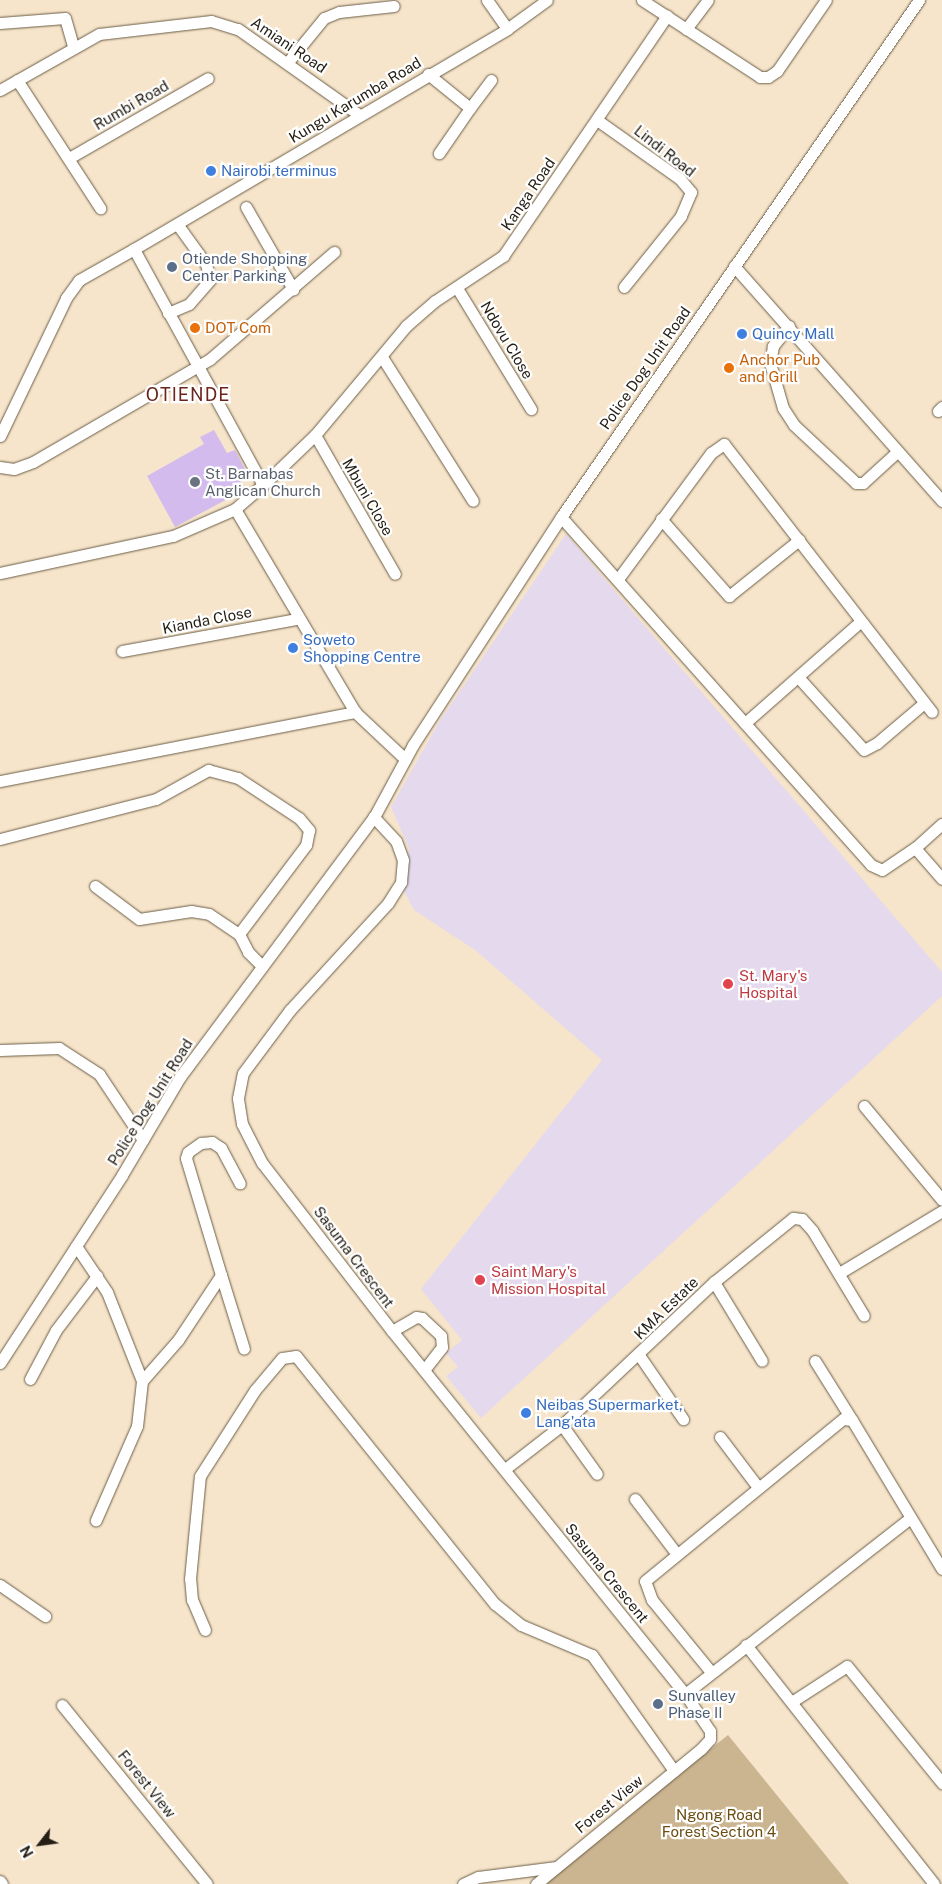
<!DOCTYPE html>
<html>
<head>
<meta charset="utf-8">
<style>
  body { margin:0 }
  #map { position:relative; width:942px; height:1884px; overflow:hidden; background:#f6e5cb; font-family:"Public Sans",sans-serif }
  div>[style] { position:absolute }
  .medical>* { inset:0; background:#e4d9ed }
  .green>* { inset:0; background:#cbb490 }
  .building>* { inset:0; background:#d3bbee }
  .roads { filter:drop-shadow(0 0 1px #6b5d46) drop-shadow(0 0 1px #6b5d46) }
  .minor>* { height:11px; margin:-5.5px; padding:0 5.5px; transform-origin:5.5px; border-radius:5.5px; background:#fff }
  .dots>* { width:14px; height:14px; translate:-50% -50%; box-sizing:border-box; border:2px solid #fff; border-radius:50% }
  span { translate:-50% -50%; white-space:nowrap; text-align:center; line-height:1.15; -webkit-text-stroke:4.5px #fff; paint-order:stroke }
  .street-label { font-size:15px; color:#241e14 }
  .shop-label { font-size:15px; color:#366cbe }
  .left { translate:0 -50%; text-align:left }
  .service-label { font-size:15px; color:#4e5e75 }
  .food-label { font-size:15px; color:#c56008 }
  .worship-label { font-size:15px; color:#5b616d }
  .health-label { font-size:15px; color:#be3a42 }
  .park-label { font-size:15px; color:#6b4c11 }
  .quarter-label { font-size:18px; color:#69241d; letter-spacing:1px }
  .north { position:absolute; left:15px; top:1819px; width:50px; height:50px; -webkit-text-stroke:4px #fff; paint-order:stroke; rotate:240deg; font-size:14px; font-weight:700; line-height:20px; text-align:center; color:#241e14 }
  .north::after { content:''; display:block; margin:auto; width:18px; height:22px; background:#241e14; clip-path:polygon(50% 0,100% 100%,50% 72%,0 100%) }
</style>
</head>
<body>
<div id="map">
  <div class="medical">
    <div style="clip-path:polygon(566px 534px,942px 972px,942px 996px,481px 1418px,446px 1376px,458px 1367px,446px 1353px,462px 1340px,421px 1289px,602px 1060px,475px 950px,414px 910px,403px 889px,409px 848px,391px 807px,439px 722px)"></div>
  </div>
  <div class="green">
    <div style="clip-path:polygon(728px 1735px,849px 1884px,542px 1884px)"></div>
  </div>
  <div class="building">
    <div style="clip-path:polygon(214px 430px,227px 453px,235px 450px,249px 477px,231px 487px,235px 495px,175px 527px,147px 476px,204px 444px,200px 437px)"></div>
  </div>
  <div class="roads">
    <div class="minor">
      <div style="left:487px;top:0;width:35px;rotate:55deg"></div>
      <div style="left:642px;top:0;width:141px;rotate:33.1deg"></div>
      <div style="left:760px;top:77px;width:8px"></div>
      <div style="left:768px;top:77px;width:11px;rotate:-34deg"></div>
      <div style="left:777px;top:71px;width:86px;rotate:-55.4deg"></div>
      <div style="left:0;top:23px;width:65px;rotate:-4.4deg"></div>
      <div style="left:65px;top:18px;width:29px;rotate:74deg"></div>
      <div style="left:686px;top:29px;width:36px;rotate:-53deg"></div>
      <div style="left:288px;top:62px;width:57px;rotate:-50.7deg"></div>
      <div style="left:324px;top:18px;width:16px;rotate:-22deg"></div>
      <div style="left:339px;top:12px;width:55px;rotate:-6.2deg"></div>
      <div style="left:428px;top:74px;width:54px;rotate:39deg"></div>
      <div style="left:470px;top:108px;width:55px;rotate:124.6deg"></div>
      <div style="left:17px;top:80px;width:153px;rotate:57deg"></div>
      <div style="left:0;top:90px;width:114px;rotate:-29.5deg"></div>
      <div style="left:99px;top:34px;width:113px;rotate:-6.6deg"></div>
      <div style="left:211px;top:21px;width:28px;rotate:17deg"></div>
      <div style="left:238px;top:29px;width:147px;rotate:35.3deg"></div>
      <div style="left:470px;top:108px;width:35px;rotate:-53deg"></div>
      <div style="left:597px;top:120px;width:102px;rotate:35.4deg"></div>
      <div style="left:680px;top:179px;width:17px;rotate:50deg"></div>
      <div style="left:691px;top:192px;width:26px;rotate:113deg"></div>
      <div style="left:681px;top:216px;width:91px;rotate:128.8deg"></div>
      <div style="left:69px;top:158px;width:160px;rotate:-29.9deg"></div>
      <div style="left:246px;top:207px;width:95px;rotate:60.2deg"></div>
      <div style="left:734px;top:266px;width:314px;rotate:48.5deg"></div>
      <div style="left:457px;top:288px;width:142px;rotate:58.6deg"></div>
      <div style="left:168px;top:313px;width:23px;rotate:-23deg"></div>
      <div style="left:189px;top:304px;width:32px;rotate:-49deg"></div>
      <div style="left:210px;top:280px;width:16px;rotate:-104deg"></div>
      <div style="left:206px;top:264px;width:49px;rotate:-125.9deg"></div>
      <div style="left:789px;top:326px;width:26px;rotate:129deg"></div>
      <div style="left:773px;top:346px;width:17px;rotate:100deg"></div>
      <div style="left:770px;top:363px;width:47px;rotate:73.9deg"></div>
      <div style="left:783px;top:408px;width:20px;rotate:57deg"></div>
      <div style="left:794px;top:425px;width:85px;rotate:43.1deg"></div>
      <div style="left:856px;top:483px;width:7px"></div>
      <div style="left:863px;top:483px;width:47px;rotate:-42.4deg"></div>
      <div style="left:382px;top:357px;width:170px;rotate:57.7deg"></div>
      <div style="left:938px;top:411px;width:6px;rotate:-45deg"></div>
      <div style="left:315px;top:435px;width:160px;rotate:60.1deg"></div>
      <div style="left:0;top:436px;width:153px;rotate:-64.4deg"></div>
      <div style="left:66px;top:298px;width:22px;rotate:-54deg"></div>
      <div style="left:79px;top:280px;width:63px;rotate:-29.4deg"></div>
      <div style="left:0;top:467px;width:14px;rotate:8deg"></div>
      <div style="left:14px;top:469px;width:20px;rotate:-20deg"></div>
      <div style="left:33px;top:462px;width:205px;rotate:-30.2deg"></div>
      <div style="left:210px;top:359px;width:164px;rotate:-40.8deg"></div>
      <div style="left:263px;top:485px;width:72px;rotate:-43.9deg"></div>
      <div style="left:315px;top:435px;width:142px;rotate:-50.1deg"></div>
      <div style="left:406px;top:326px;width:38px;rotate:-41deg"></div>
      <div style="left:435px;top:301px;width:82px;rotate:-33.5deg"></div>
      <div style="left:503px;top:256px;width:291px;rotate:-55.7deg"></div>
      <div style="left:235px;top:509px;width:236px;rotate:59.4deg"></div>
      <div style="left:355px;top:712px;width:69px;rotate:43.2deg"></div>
      <div style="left:561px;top:517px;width:466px;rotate:48.3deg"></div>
      <div style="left:871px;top:865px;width:12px;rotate:24deg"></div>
      <div style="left:882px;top:870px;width:40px;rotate:-34deg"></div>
      <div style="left:915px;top:848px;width:41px;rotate:48.9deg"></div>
      <div style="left:661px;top:519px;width:103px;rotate:48.6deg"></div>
      <div style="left:729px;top:596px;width:90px;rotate:-38.7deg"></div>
      <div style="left:0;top:573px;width:177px;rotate:-12.1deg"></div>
      <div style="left:173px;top:536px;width:68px;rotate:-23.5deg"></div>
      <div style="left:235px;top:509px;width:37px;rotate:-41deg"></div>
      <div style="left:263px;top:485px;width:269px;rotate:-118.7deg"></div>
      <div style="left:134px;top:249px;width:433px;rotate:-30.5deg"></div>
      <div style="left:507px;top:29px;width:49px;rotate:-35.9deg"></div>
      <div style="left:618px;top:579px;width:157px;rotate:-53.6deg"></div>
      <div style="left:711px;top:453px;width:16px;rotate:-35deg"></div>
      <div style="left:724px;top:444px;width:339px;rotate:52.2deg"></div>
      <div style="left:122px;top:651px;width:178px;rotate:-10.4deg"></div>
      <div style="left:798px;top:677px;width:98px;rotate:47.9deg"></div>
      <div style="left:864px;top:750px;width:15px;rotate:-28deg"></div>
      <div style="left:877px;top:743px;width:62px;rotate:-40.4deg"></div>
      <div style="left:745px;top:723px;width:154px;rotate:-41.3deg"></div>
      <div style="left:0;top:781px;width:362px;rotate:-11deg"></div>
      <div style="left:0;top:839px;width:161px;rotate:-14.4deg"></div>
      <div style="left:156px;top:799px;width:60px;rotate:-29.1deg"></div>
      <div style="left:208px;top:770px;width:31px;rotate:15deg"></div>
      <div style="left:238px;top:778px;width:73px;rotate:33.3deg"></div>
      <div style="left:299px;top:818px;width:16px;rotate:50deg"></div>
      <div style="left:309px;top:830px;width:15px;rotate:101deg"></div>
      <div style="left:306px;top:845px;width:111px;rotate:127deg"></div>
      <div style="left:239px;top:934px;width:20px;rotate:63deg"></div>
      <div style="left:248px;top:952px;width:20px;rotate:45deg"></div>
      <div style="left:915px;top:848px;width:36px;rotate:-42deg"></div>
      <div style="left:95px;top:886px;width:55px;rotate:36.9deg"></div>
      <div style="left:139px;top:919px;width:53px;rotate:-8.7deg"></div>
      <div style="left:191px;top:911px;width:18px;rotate:9deg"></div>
      <div style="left:209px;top:914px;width:36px;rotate:34deg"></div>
      <div style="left:0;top:1050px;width:59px;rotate:-1.9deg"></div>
      <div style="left:59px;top:1048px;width:48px;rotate:33deg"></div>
      <div style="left:99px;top:1074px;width:79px;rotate:56.3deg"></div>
      <div style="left:864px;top:1106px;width:122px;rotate:50.3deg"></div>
      <div style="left:76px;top:1246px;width:55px;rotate:56deg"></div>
      <div style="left:107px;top:1292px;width:96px;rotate:68.5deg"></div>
      <div style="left:142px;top:1381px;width:45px;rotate:96.3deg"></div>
      <div style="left:137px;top:1426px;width:103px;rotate:113.6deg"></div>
      <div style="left:841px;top:1272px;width:118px;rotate:-31.1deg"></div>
      <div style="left:221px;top:1275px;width:77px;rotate:72.7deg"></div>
      <div style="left:714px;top:1282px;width:92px;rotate:58.7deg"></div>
      <div style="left:392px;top:1331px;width:28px;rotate:-30deg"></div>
      <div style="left:416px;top:1317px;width:6px;rotate:9deg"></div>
      <div style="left:422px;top:1318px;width:26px;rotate:43deg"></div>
      <div style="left:441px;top:1336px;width:11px;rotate:85deg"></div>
      <div style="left:442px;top:1347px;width:28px;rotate:128deg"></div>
      <div style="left:639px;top:1355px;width:78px;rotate:55.5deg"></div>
      <div style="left:815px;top:1361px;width:70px;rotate:57.9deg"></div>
      <div style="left:0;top:1363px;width:224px;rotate:-57deg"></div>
      <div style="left:122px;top:1175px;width:114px;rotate:-59.4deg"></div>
      <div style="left:180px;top:1077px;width:324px;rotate:-53.3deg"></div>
      <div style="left:30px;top:1379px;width:55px;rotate:-62deg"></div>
      <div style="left:56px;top:1330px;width:68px;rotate:-52.8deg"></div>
      <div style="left:142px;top:1381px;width:55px;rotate:-48.7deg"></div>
      <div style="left:178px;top:1340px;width:78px;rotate:-56.5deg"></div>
      <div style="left:221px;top:1275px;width:122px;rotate:-106.7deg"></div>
      <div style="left:186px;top:1158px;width:6px;rotate:-72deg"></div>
      <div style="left:188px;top:1152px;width:16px;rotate:-35deg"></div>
      <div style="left:201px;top:1143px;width:11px;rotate:-5deg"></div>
      <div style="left:212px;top:1142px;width:11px;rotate:34deg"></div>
      <div style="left:221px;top:1148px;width:40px;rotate:62deg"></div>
      <div style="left:562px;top:1425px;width:60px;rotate:54.5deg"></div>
      <div style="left:720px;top:1437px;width:61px;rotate:52.9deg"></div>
      <div style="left:505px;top:1469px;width:72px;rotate:-37.7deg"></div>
      <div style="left:562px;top:1425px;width:209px;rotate:-43.3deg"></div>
      <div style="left:714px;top:1282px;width:102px;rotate:-39deg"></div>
      <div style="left:793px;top:1218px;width:9px;rotate:6deg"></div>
      <div style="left:802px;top:1219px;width:15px;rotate:48deg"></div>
      <div style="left:812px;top:1230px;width:100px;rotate:58.8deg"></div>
      <div style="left:635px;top:1499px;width:68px;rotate:52.8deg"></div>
      <div style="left:0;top:1585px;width:55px;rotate:34.6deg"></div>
      <div style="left:205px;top:1630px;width:33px;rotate:-113deg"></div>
      <div style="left:192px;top:1600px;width:21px;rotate:-95deg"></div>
      <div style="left:190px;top:1579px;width:103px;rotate:-84.5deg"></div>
      <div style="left:200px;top:1476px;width:102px;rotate:-57.4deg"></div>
      <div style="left:255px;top:1390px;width:42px;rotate:-49.8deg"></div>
      <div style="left:282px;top:1358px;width:14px;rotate:-8deg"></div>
      <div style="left:296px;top:1356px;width:318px;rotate:51.3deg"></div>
      <div style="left:495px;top:1604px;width:33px;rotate:39deg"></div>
      <div style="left:521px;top:1625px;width:77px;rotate:22.9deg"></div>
      <div style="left:592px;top:1655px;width:142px;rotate:54.7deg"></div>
      <div style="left:746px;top:1645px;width:304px;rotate:51.8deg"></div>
      <div style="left:711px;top:1672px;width:93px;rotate:-129.3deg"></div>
      <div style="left:652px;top:1600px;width:20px;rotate:-110deg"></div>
      <div style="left:645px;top:1581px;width:256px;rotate:-39.3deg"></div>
      <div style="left:843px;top:1419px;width:9px;rotate:6deg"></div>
      <div style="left:852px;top:1420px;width:174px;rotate:58.9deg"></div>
      <div style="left:685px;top:1694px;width:286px;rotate:-38deg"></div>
      <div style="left:793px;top:1701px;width:64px;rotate:-32.9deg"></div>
      <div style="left:847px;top:1666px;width:151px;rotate:50.9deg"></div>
      <div style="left:62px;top:1705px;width:230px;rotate:51deg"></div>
      <div style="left:0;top:1881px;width:4px;rotate:56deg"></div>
      <div style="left:463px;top:1884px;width:17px;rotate:-25deg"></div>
      <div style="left:478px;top:1877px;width:79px;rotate:-7.3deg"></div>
      <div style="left:536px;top:1884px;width:213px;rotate:-39.3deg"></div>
      <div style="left:701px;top:1749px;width:13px;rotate:-48deg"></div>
      <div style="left:710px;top:1739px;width:8px;rotate:-90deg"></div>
      <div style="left:710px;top:1731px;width:45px;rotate:-124deg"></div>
      <div style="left:685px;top:1694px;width:466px;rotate:-128.9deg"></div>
      <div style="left:392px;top:1331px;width:212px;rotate:-127.7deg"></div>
      <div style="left:262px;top:1163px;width:44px;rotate:-117.1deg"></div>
      <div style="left:242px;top:1124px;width:26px;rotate:-99deg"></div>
      <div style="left:238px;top:1098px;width:25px;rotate:-79deg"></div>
      <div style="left:243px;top:1073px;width:79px;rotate:-53.3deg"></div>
      <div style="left:290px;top:1010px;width:145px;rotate:-47.5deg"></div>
      <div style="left:388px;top:903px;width:25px;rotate:-58deg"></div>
      <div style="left:401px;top:882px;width:22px;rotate:-85deg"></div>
      <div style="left:403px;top:860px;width:20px;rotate:-110deg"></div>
      <div style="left:396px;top:841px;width:33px;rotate:-133deg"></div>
      <div style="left:374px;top:817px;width:82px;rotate:-61.6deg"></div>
      <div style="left:413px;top:745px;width:272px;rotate:-57deg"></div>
      <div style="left:561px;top:517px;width:629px;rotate:-55.3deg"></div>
    </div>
  </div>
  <div class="dots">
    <div style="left:211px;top:171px;background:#3f7fe0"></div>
    <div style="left:172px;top:267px;background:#5c6f8a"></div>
    <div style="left:195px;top:328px;background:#e8710a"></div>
    <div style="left:742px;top:334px;background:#3f7fe0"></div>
    <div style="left:729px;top:368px;background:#e8710a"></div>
    <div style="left:195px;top:482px;background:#6b7280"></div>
    <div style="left:293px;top:648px;background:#3f7fe0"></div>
    <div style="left:728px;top:984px;background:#e0444e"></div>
    <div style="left:480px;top:1280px;background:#e0444e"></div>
    <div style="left:526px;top:1413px;background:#3f7fe0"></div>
    <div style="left:658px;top:1704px;background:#5c6f8a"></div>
  </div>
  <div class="street-label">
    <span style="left:289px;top:45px;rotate:34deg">Amiani Road</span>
    <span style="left:355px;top:100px;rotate:-31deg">Kungu Karumba Road</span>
    <span style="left:131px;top:105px;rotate:-30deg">Rumbi Road</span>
    <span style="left:665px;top:151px;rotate:38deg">Lindi Road</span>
    <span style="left:528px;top:194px;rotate:-56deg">Kanga Road</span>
    <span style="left:507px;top:340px;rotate:59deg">Ndovu Close</span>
    <span style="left:645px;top:368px;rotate:-55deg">Police Dog Unit Road</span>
    <span style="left:368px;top:497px;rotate:60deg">Mbuni Close</span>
    <span style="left:207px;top:620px;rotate:-11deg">Kianda Close</span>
    <span style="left:150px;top:1102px;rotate:-58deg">Police Dog Unit Road</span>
    <span style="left:354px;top:1257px;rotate:53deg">Sasuma Crescent</span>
    <span style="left:666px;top:1308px;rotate:-44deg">KMA Estate</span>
    <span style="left:607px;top:1573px;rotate:51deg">Sasuma Crescent</span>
    <span style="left:147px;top:1784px;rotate:51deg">Forest View</span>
    <span style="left:609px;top:1804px;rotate:-39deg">Forest View</span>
  </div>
  <div class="shop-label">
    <span class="left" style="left:221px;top:171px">Nairobi terminus</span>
    <span class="left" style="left:752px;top:334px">Quincy Mall</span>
    <span class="left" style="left:303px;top:648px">Soweto<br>Shopping Centre</span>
    <span class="left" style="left:536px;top:1413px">Neibas Supermarket,<br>Lang'ata</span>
  </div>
  <div class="service-label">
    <span class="left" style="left:182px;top:267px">Otiende Shopping<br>Center Parking</span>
    <span class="left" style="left:668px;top:1704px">Sunvalley<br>Phase II</span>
  </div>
  <div class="food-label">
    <span class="left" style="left:205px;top:328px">DOT Com</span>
    <span class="left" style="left:739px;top:368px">Anchor Pub<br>and Grill</span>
  </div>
  <div class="worship-label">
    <span class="left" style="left:205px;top:482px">St. Barnabas<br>Anglican Church</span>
  </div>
  <div class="health-label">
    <span class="left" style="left:739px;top:984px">St. Mary's<br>Hospital</span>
    <span class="left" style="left:491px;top:1280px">Saint Mary's<br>Mission Hospital</span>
  </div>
  <div class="park-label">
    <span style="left:719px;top:1823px">Ngong Road<br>Forest Section 4</span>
  </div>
  <div class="quarter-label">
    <span style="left:188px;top:395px">OTIENDE</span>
  </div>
  <div class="north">N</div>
</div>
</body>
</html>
